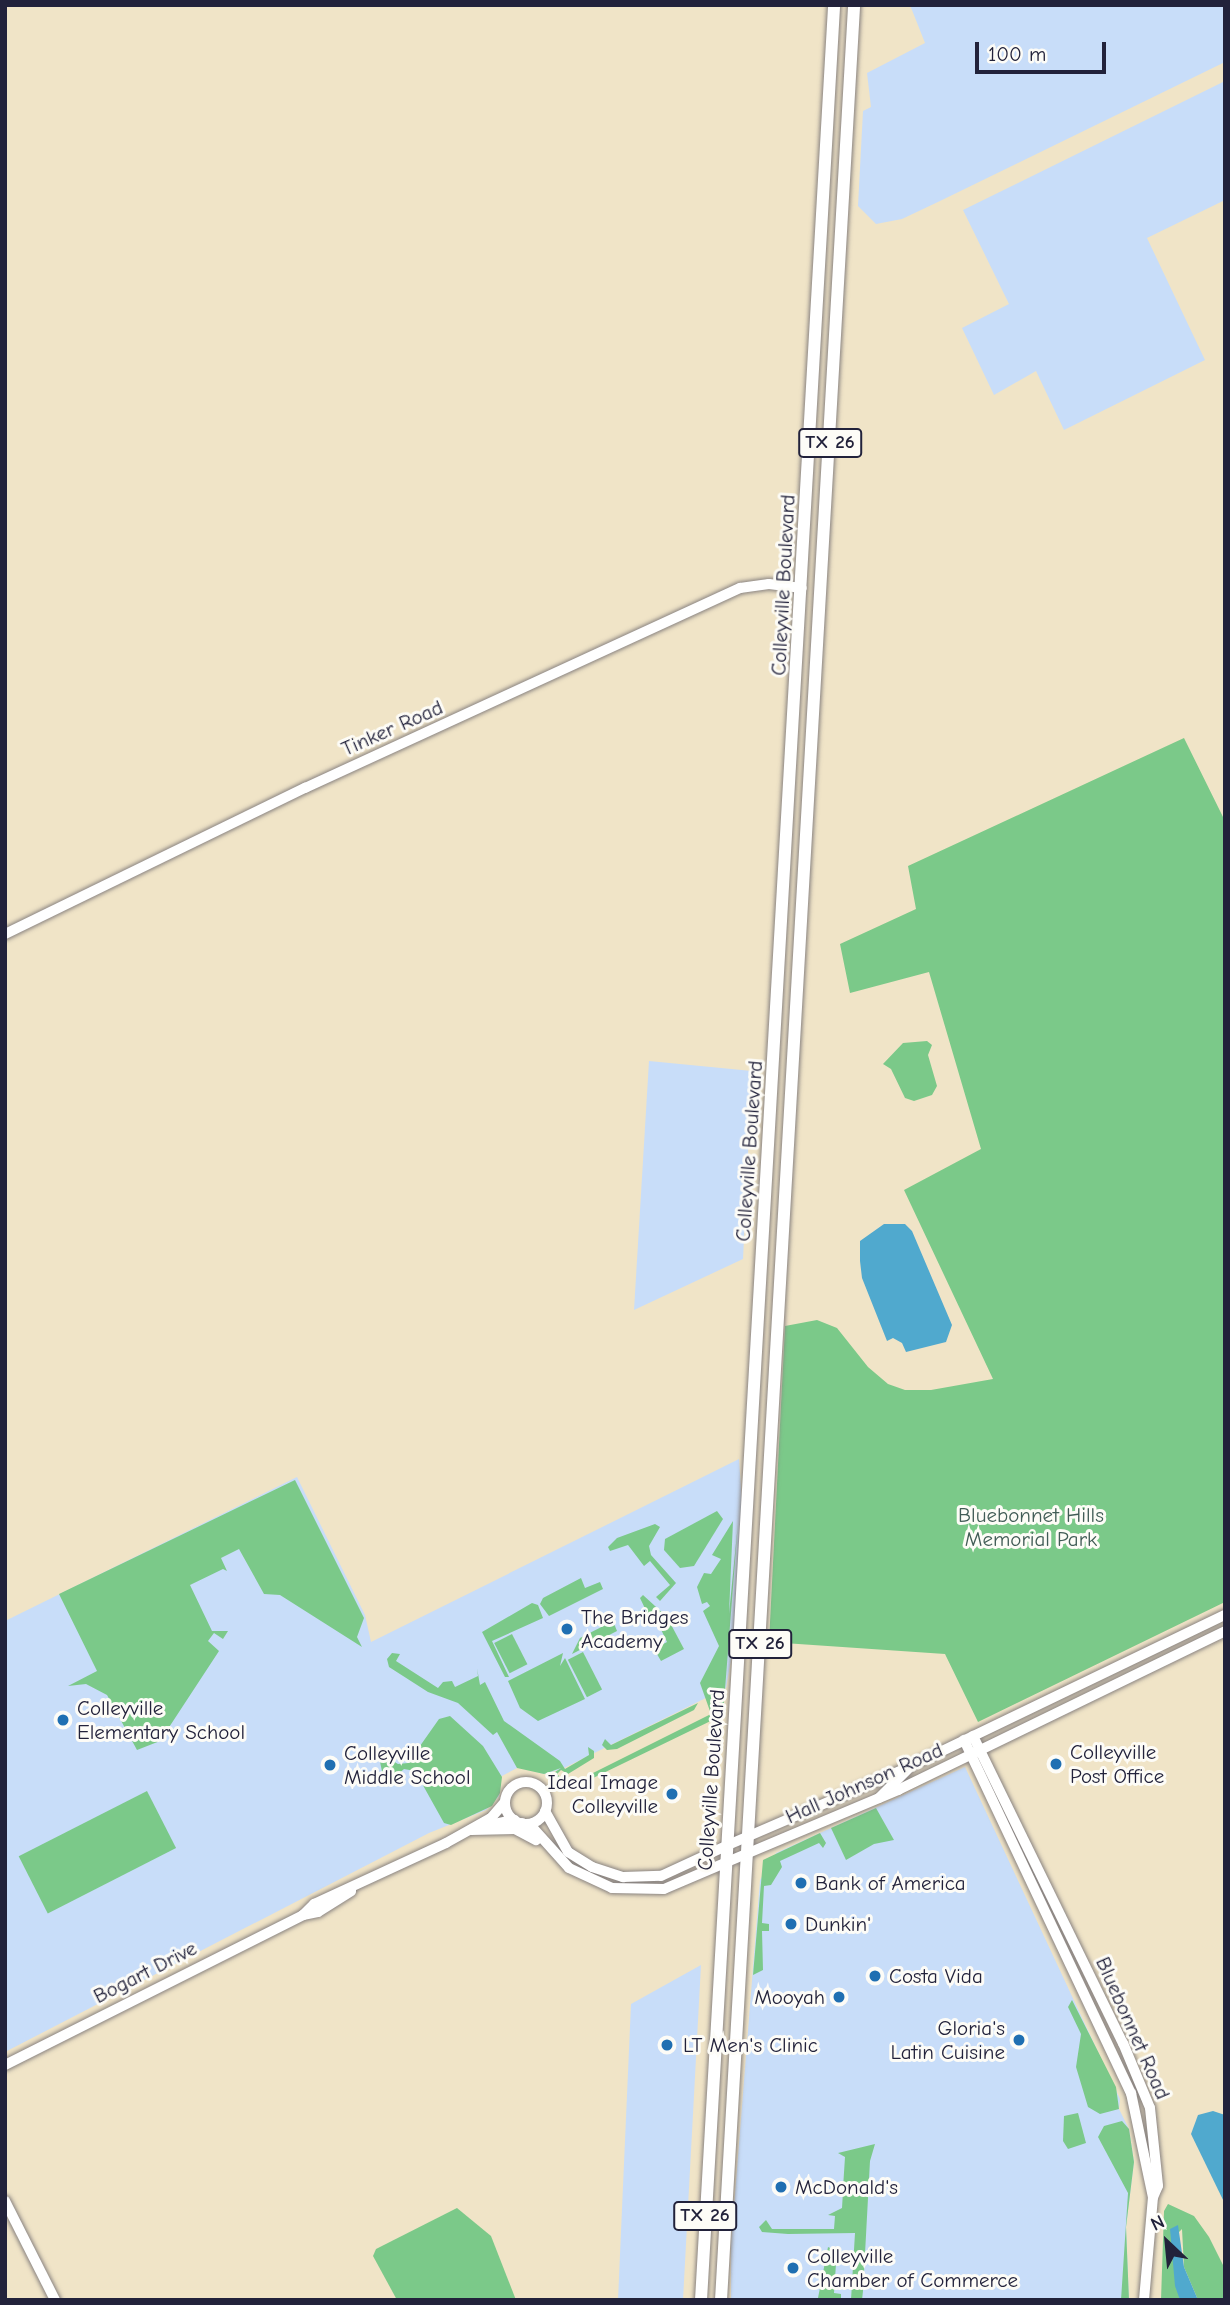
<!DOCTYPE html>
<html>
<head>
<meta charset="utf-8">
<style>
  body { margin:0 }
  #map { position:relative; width:1230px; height:2305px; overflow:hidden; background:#f0e4c7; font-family:"Comic Neue",sans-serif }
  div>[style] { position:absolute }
  .built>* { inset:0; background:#c8ddf9 }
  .green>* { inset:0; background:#7bc989; transform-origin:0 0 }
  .water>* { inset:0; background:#50a9ce }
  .roads { filter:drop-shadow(0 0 2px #898381) drop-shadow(0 0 2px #898381) }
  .tertiary>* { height:10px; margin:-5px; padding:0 5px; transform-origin:5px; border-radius:5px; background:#fff }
  .tertiary>.ring { margin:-5px; padding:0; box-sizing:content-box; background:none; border:10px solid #fff; border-radius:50% }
  .secondary>* { height:10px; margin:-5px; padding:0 5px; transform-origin:5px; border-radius:5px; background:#fff }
  .primary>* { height:12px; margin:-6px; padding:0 6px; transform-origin:6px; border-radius:6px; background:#fff }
  .dots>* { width:19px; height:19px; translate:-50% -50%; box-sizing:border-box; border:4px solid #fdfcf7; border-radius:50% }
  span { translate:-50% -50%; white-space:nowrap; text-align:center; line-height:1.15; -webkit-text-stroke:6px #fdfcf7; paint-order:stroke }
  .shield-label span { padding:2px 5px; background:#fdfcf7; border:2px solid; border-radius:5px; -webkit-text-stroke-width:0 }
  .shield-label { font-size:19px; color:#22223b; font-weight:700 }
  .street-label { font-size:21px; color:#22223b }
  .park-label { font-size:21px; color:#415c56 }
  .poi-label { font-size:21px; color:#22223b }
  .left { translate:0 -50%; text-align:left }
  .right { translate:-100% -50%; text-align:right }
  .frame { position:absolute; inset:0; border:7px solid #22223b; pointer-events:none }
  .north { position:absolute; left:1132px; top:2207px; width:70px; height:70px; -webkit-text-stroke:5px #fdfcf7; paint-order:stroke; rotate:334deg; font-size:19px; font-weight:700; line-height:28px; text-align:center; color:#22223b }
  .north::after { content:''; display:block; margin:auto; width:24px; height:32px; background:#22223b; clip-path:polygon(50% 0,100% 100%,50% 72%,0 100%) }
  .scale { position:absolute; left:975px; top:42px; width:131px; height:32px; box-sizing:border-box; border:4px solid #22223b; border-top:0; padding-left:9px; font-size:21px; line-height:24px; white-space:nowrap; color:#22223b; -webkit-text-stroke:5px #fdfcf7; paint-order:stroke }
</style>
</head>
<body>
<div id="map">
  <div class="built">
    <div style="clip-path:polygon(910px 5px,1225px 5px,1225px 62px,940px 201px,902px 219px,876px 224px,858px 206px,863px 111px,871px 107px,867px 73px,925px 43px)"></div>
    <div style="clip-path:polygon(1225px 81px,1225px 200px,1147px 238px,1205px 360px,1064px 430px,1036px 371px,994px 395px,962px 328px,1009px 304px,963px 210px)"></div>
    <div style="clip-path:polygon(649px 1061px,752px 1071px,743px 1259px,634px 1310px)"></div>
    <div style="clip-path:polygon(739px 1459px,743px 1516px,739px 1615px,726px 1688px,562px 1769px,544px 1774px,519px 1767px,500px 1777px,499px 1796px,486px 1810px,429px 1833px,5px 2052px,5px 1621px,297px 1477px,365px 1615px,371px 1642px)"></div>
    <div style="clip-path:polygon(965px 1767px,1120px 2099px,1119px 2109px,1129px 2129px,1134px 2162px,1126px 2227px,1129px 2300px,731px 2300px,731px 2244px,760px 1880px,776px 1853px)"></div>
    <div style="clip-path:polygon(701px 1965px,683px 2300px,618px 2300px,631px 2004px)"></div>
  </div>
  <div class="green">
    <div style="clip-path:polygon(1184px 738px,1225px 821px,1225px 1602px,978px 1722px,945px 1654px,769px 1642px,785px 1326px,817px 1320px,837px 1328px,868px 1367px,888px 1384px,905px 1390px,931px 1390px,993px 1379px,904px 1190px,981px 1149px,929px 972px,850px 993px,840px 944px,916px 909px,908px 866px)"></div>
    <div style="clip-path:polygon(927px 1041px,932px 1045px,928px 1055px,937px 1086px,932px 1095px,914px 1101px,905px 1098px,891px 1069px,883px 1064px,903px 1043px)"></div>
    <div style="clip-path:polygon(295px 1480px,364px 1618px,357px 1637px,362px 1647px,280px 1595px,264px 1594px,239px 1549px,221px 1558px,227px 1571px,223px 1569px,190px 1585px,212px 1631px,228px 1631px,223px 1639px,214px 1633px,208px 1641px,219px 1651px,160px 1741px,137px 1750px,107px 1695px,86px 1684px,68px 1686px,97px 1671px,59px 1594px)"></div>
    <div style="clip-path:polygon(717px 1511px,723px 1519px,694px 1566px,680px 1568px,664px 1550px,665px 1539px)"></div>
    <div style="clip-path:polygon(733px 1521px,729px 1614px,738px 1523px,723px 1715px,589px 1780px,591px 1774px,711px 1714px,700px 1683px,719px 1646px,703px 1611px,710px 1606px,707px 1602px,702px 1604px,697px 1587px,704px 1573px,711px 1574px,721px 1559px,712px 1555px)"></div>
    <div style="clip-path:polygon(655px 1524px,660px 1527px,649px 1546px,651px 1555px,676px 1583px,660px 1601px,656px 1597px,670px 1585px,650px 1561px,644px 1566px,628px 1545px,610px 1551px,608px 1547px,617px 1538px)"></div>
    <div style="clip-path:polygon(581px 1578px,585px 1588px,600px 1582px,603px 1589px,549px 1616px,540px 1604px,543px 1598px)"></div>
    <div style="clip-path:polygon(643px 1595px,667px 1617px,684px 1649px,661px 1661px,654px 1649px,667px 1642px,655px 1617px,650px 1619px,640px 1598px)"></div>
    <div style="clip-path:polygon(532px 1603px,538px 1605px,543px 1618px,492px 1641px,509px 1677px,505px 1677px,482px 1632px)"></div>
    <div style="clip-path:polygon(613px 1621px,617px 1631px,572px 1654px,580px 1638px)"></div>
    <div style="left:512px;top:1634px;width:34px;height:20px;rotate:63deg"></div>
    <div style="left:583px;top:1652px;width:42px;height:17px;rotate:63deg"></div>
    <div style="clip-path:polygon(392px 1653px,400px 1654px,396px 1661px,438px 1688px,443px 1682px,452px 1681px,455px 1687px,478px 1676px,477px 1668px,480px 1685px,485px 1682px,504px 1721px,560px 1761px,565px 1769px,589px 1755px,588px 1747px,594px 1751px,594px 1758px,568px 1774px,561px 1770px,557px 1774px,561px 1778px,554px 1780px,552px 1774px,561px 1768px,544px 1774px,517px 1768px,497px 1732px,493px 1735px,458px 1703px,428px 1692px,389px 1667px,387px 1659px)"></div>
    <div style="clip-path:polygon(563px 1653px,560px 1666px,565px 1658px,585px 1699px,538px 1721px,520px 1708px,508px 1681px)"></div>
    <div style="clip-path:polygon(698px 1703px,694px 1710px,617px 1749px,607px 1750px,602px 1745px,605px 1739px,611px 1745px)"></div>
    <div style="clip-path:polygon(450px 1716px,483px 1746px,502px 1777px,500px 1793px,492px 1806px,451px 1825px,444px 1823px,415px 1771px,404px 1769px,385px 1786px,378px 1752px,398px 1764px,408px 1763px,439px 1719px)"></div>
    <div style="left:147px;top:1791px;width:64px;height:144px;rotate:63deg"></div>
    <div style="clip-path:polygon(876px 1808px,894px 1840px,874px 1844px,846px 1860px,831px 1828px)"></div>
    <div style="clip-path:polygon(820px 1833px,826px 1843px,823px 1848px,819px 1843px,780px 1861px,782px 1867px,771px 1885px,764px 1886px,762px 1923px,769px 1924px,769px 1931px,762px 1931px,763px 1970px,753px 1975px,763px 1860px)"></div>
    <div style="clip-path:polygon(1072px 2000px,1116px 2087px,1119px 2109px,1100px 2114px,1088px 2107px,1076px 2067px,1081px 2034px,1068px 2007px)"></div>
    <div style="clip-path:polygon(1078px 2113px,1086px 2143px,1068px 2149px,1063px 2141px,1064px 2116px)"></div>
    <div style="clip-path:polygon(1122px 2121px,1129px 2129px,1134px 2162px,1126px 2227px,1129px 2300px,1121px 2300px,1128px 2193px,1098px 2137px,1104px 2126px)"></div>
    <div style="clip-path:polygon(875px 2144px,870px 2161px,863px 2291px,862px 2300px,851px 2300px,855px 2233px,788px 2234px,762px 2232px,759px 2227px,766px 2220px,772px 2229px,834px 2229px,835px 2216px,828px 2215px,842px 2208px,843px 2191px,852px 2192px,851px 2187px,843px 2188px,845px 2157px,838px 2153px)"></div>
    <div style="clip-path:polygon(1168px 2204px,1194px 2216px,1209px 2237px,1225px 2269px,1225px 2300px,1198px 2300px,1184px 2267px,1182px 2229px,1173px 2238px,1180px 2300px,1161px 2300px,1164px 2211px)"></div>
    <div style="clip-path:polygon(457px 2208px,491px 2236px,516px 2300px,397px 2300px,373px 2256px,376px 2249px)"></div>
    <div style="clip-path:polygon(828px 2247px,843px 2254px,843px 2264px,836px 2264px,834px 2293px,841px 2294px,841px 2300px,818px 2298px)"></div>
  </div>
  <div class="water">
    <div style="clip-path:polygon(884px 1224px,905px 1224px,912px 1231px,952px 1325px,946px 1342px,906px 1352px,902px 1343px,893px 1338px,887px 1341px,862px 1278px,860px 1261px,860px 1241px)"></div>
    <div style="clip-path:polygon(1213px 2111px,1225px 2115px,1225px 2204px,1191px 2134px,1198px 2115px)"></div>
    <div style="clip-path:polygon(1178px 2225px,1184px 2267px,1198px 2300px,1180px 2300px,1175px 2286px,1170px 2229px)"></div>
  </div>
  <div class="roads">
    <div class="tertiary">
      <div style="left:973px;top:1736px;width:342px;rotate:64deg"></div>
      <div style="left:1123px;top:2043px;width:70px;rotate:67.4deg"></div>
      <div style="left:1150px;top:2108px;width:78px;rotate:84.1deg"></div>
      <div style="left:1158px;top:2186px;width:12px;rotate:114deg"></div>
      <div style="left:1153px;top:2197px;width:103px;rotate:95deg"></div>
      <div style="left:964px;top:1740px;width:391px;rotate:64.7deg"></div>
      <div style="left:1131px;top:2093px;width:106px;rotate:78.1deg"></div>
      <div class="ring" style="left:505px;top:1782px;width:32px;height:32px"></div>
      <div style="left:545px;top:1811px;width:47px;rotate:60.7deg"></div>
      <div style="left:568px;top:1852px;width:28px;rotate:32deg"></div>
      <div style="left:592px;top:1867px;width:33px;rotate:18deg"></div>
      <div style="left:623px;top:1877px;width:38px;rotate:-2deg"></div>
      <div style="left:661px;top:1876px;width:74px;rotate:-24.8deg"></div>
      <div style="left:522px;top:1823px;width:13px;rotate:27deg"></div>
      <div style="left:534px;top:1829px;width:52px;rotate:48.1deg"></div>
      <div style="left:569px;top:1868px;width:47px;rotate:24.9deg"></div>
      <div style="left:612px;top:1888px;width:52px;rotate:1.1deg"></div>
      <div style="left:664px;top:1889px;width:69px;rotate:-23.2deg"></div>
      <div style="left:485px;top:1826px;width:30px;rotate:-12deg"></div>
      <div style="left:471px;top:1830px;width:44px;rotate:-1.3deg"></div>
      <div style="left:515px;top:1829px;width:24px;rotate:28deg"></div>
      <div style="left:303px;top:1915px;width:15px;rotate:-11deg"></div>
      <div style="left:318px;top:1912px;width:39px;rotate:-32deg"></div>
      <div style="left:5px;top:2065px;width:334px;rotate:-26.7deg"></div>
      <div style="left:303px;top:1915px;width:16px;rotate:-45deg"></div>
      <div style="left:314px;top:1904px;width:145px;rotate:-24.8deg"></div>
      <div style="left:446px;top:1843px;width:51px;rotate:-29.1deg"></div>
      <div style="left:491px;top:1818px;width:21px;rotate:-49deg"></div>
      <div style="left:5px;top:2201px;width:111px;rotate:63.2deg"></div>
    </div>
    <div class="secondary">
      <div style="left:5px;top:934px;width:334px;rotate:-26deg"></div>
      <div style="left:305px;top:788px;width:479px;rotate:-24.7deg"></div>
      <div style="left:740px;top:588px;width:29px;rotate:-8deg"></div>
      <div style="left:769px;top:584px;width:33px;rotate:7deg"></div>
      <div style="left:879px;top:1798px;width:45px;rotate:-45deg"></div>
      <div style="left:728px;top:1845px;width:199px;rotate:-23.3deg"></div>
      <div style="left:911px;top:1766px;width:348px;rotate:-25.7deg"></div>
      <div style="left:727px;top:1862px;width:186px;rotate:-22.8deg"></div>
      <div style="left:898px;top:1790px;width:364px;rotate:-25.9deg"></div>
    </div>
    <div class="primary">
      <div style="left:701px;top:2300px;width:2299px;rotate:-86.68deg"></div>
      <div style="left:721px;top:2300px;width:2299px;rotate:-86.68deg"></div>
    </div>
  </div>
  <div class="dots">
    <div style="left:567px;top:1629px;background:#1f6fb2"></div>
    <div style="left:63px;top:1720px;background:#1f6fb2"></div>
    <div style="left:1056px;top:1764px;background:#1f6fb2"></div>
    <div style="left:330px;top:1765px;background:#1f6fb2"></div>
    <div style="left:672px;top:1794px;background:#1f6fb2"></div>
    <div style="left:801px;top:1883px;background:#1f6fb2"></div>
    <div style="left:791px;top:1924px;background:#1f6fb2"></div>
    <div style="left:875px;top:1976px;background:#1f6fb2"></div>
    <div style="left:839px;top:1997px;background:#1f6fb2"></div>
    <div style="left:1019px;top:2040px;background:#1f6fb2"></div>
    <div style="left:667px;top:2045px;background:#1f6fb2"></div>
    <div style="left:781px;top:2187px;background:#1f6fb2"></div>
    <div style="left:793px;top:2268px;background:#1f6fb2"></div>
  </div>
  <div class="shield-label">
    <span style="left:830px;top:443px">TX 26</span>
    <span style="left:760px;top:1644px">TX 26</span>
    <span style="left:705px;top:2216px">TX 26</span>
  </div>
  <div class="street-label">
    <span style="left:783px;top:585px;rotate:-87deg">Colleyville Boulevard</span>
    <span style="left:392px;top:728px;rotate:-24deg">Tinker Road</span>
    <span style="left:749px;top:1151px;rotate:-86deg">Colleyville Boulevard</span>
    <span style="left:711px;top:1780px;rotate:-86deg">Colleyville Boulevard</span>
    <span style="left:864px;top:1783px;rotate:-24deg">Hall Johnson Road</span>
    <span style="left:145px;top:1972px;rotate:-27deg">Bogart Drive</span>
    <span style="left:1133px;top:2028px;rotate:66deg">Bluebonnet Road</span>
  </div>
  <div class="park-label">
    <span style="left:1031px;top:1527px">Bluebonnet Hills<br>Memorial Park</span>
  </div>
  <div class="poi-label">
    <span class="left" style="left:581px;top:1629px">The Bridges<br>Academy</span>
    <span class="left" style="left:77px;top:1720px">Colleyville<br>Elementary School</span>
    <span class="left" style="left:1070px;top:1764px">Colleyville<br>Post Office</span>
    <span class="left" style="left:344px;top:1765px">Colleyville<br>Middle School</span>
    <span class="right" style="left:658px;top:1794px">Ideal Image<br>Colleyville</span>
    <span class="left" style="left:815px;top:1883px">Bank of America</span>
    <span class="left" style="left:805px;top:1924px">Dunkin'</span>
    <span class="left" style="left:889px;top:1976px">Costa Vida</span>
    <span class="right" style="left:825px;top:1997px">Mooyah</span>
    <span class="right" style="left:1005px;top:2040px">Gloria's<br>Latin Cuisine</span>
    <span class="left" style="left:683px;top:2045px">LT Men's Clinic</span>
    <span class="left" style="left:795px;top:2187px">McDonald's</span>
    <span class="left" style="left:807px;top:2268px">Colleyville<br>Chamber of Commerce</span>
  </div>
  <div class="frame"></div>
  <div class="north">N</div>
  <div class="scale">100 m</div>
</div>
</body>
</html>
